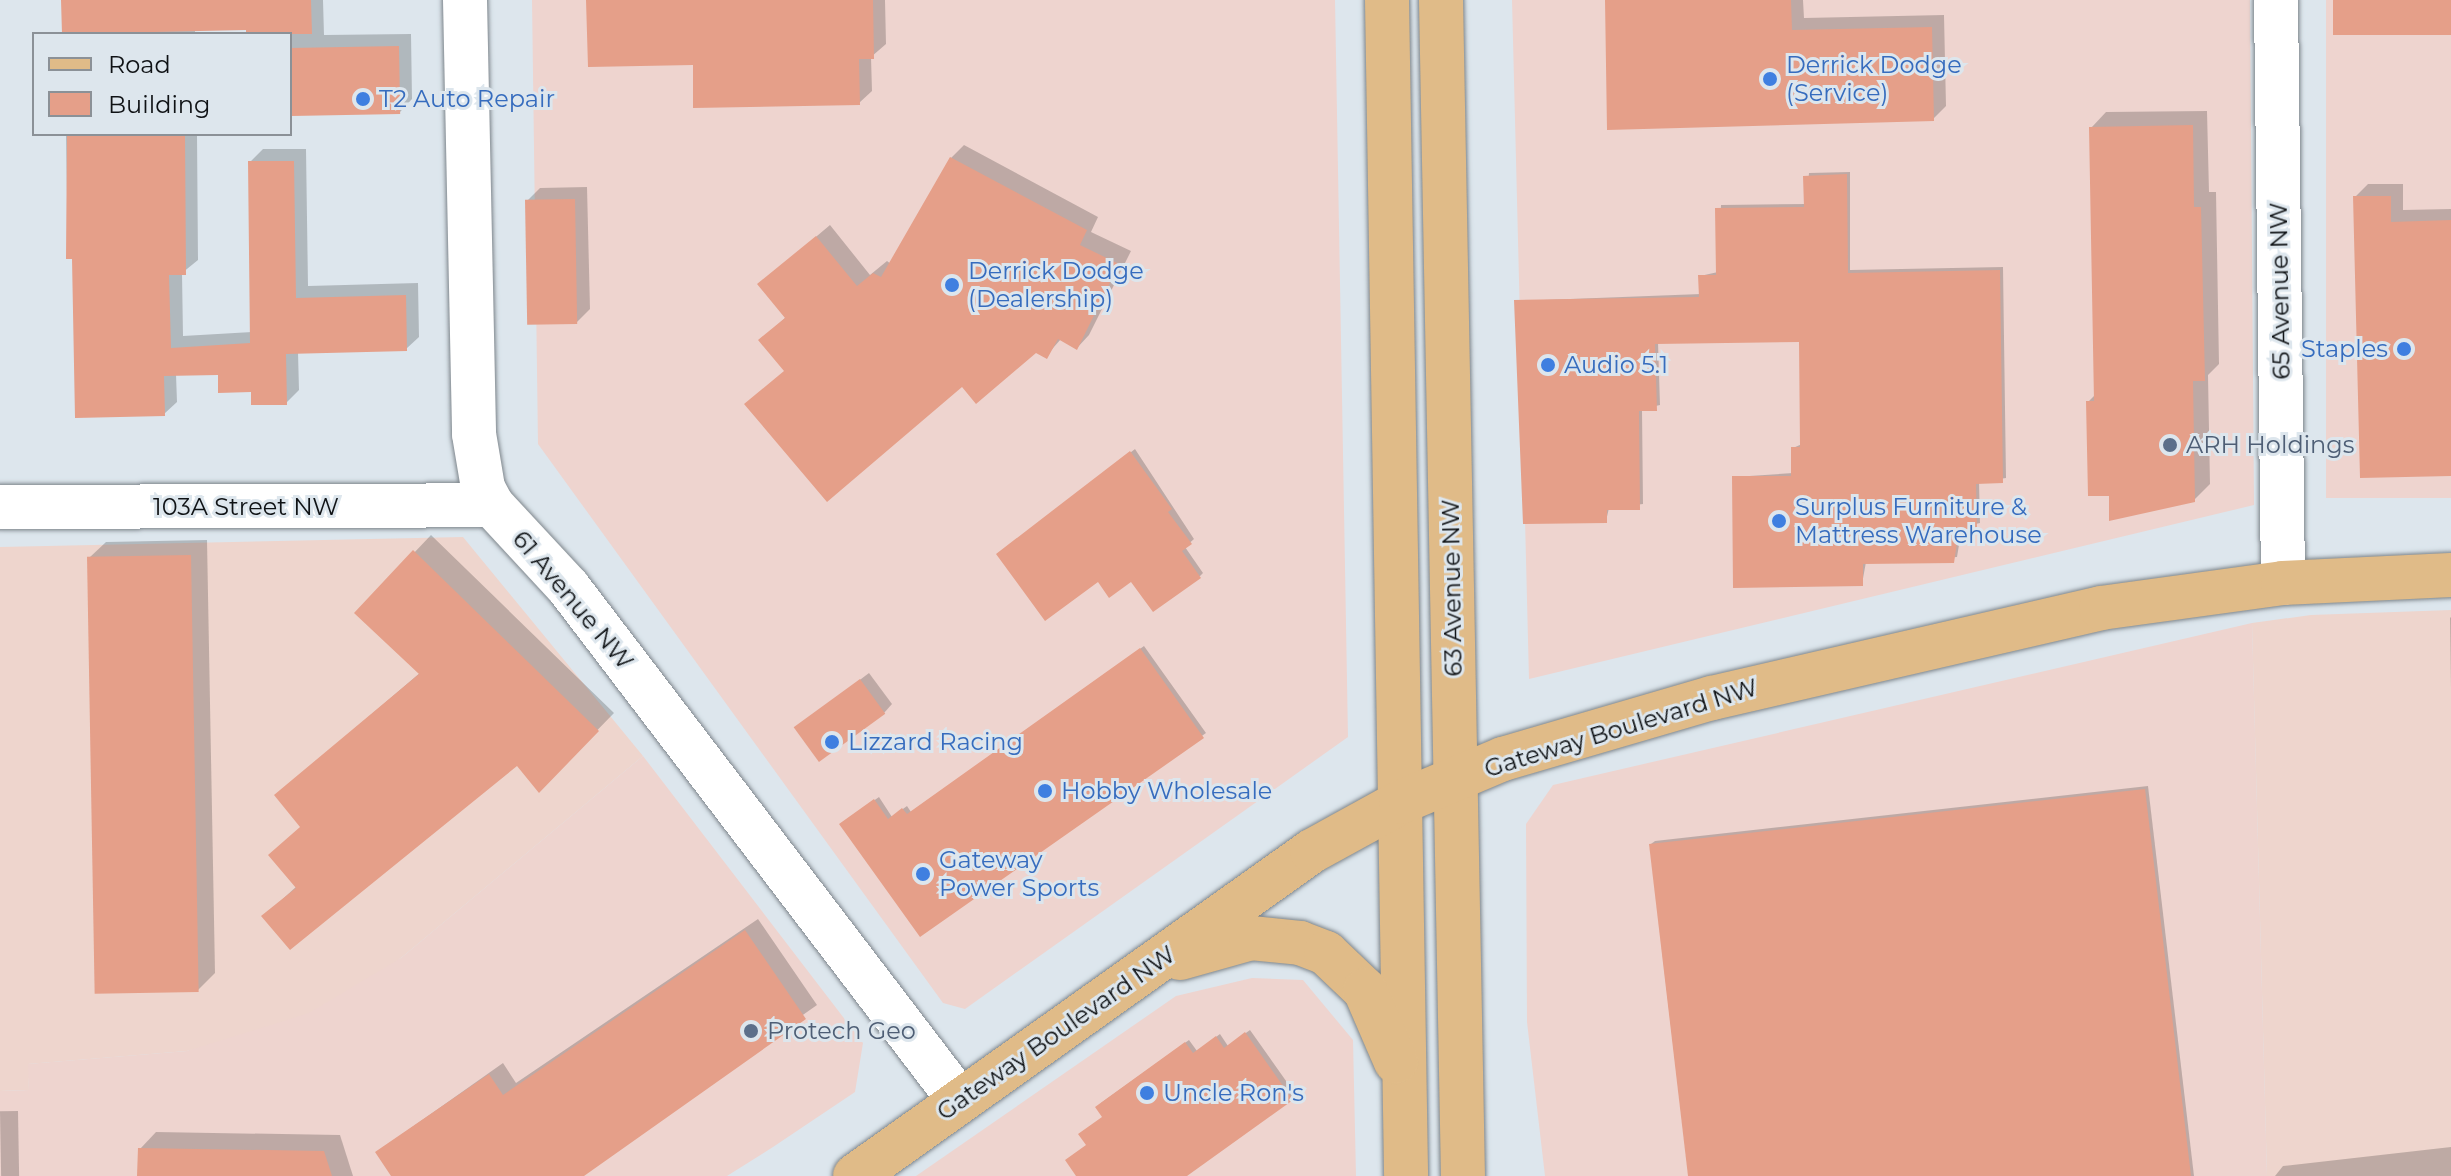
<!DOCTYPE html>
<html>
<head>
<meta charset="utf-8">
<style>
  body { margin:0 }
  #map { position:relative; width:2451px; height:1176px; overflow:hidden; background:#dde6ed; font-family:Montserrat,sans-serif }
  div>[style] { position:absolute }
  .commercial>* { inset:0; background:#eed4cf; transform-origin:0 0 }
  .industrial>* { inset:0; background:#eed5cd }
  .shadow>* { inset:0; background:#0003; transform-origin:0 0 }
  .building>* { inset:0; background:#e59f89; transform-origin:0 0 }
  .roads { filter:drop-shadow(0 0 2px #7e868c) drop-shadow(0 0 2px #7e868c) }
  .minor>* { height:44px; margin:-22px; padding:0 22px; transform-origin:22px; border-radius:22px; background:#fff }
  .major>* { height:44px; margin:-22px; padding:0 22px; transform-origin:22px; border-radius:22px; background:#e0bb88 }
  .dots>* { width:22px; height:22px; translate:-50% -50%; box-sizing:border-box; border:4px solid #dde6ed; border-radius:50% }
  span { translate:-50% -50%; white-space:nowrap; text-align:center; line-height:1.15; -webkit-text-stroke:6px #dde6ed; paint-order:stroke }
  .shop-label { font-size:24px; color:#366cbe }
  .left { translate:0 -50%; text-align:left }
  .right { translate:-100% -50%; text-align:right }
  .street-label { font-size:24px; color:#0f1215 }
  .service-label { font-size:24px; color:#4e5e75 }
  .legend { position:absolute; left:32px; top:32px; width:260px; height:104px; box-sizing:border-box; background:#dde6ed; border:2px solid #8b9197; margin:0; padding:10px 14px; list-style:none; font-size:24px; color:#0f1215 }
  .legend li { display:flex; align-items:center; gap:16px; height:40px }
  .legend b { width:40px; border:2px solid #8b9197 }
</style>
</head>
<body>
<div id="map">
  <div class="commercial">
    <div style="clip-path:polygon(532px 0,1335px 0,1348px 737px,965px 1009px,943px 1003px,538px 444px)"></div>
    <div style="clip-path:polygon(1512px 0,2250px 0,2254px 505px,1529px 679px)"></div>
    <div style="left:2326px;top:0;width:125px;height:498px"></div>
    <div style="clip-path:polygon(2252px 623px,2267px 1176px,1545px 1176px,1527px 1022px,1526px 824px,1553px 785px)"></div>
    <div style="clip-path:polygon(643px 756px,863px 1043px,855px 1092px,773px 1147px,727px 1176px,0 1176px,0 1091px,29px 1090px,27px 1064px,187px 1051px,401px 958px)"></div>
    <div style="clip-path:polygon(1252px 978px,1303px 980px,1353px 1040px,1356px 1176px,916px 1176px,1176px 996px)"></div>
  </div>
  <div class="industrial">
    <div style="clip-path:polygon(463px 537px,643px 756px,401px 958px,309px 1013px,187px 1051px,28px 1064px,29px 1090px,0 1091px,0 547px)"></div>
    <div style="clip-path:polygon(2451px 610px,2451px 1176px,2267px 1176px,2252px 623px,2311px 615px)"></div>
  </div>
  <div class="shadow">
    <div style="clip-path:polygon(63px 0,323px 0,324px 35px,411px 34px,412px 99px,400px 112px,290px 113px,290px 34px,248px 34px,248px 28px,195px 29px,195px 34px,64px 34px)"></div>
    <div style="clip-path:polygon(588px 0,885px 0,886px 44px,871px 57px,872px 91px,859px 103px,695px 63px)"></div>
    <div style="clip-path:polygon(1607px 0,1803px 0,1804px 18px,1944px 15px,1946px 106px,1933px 119px)"></div>
    <div style="clip-path:polygon(2207px 111px,2209px 192px,2216px 192px,2219px 364px,2208px 375px,2210px 484px,2194px 500px,2111px 494px,2088px 402px,2096px 394px,2091px 128px,2106px 112px)"></div>
    <div style="clip-path:polygon(66px 134px,197px 134px,198px 260px,182px 273px,183px 336px,252px 332px,250px 162px,263px 149px,306px 149px,308px 286px,418px 283px,419px 337px,406px 349px,298px 352px,299px 390px,286px 403px,220px 373px,176px 374px,177px 402px,164px 414px,74px 257px,68px 257px)"></div>
    <div style="clip-path:polygon(964px 145px,1098px 217px,1091px 232px,1131px 251px,1089px 335px,1077px 348px,1061px 339px,1046px 356px,1036px 350px,962px 384px,785px 370px,761px 340px,786px 317px,760px 284px,830px 225px,870px 275px,887px 261px,891px 264px,951px 158px)"></div>
    <div style="clip-path:polygon(1850px 172px,1850px 270px,2003px 267px,2006px 478px,1979px 482px,1980px 523px,1962px 527px,1957px 557px,1866px 562px,1862px 584px,1734px 477px,1793px 473px,1793px 448px,1802px 444px,1800px 340px,1658px 342px,1660px 405px,1642px 409px,1643px 504px,1609px 508px,1606px 521px,1516px 301px,1701px 294px,1700px 276px,1718px 272px,1721px 205px,1806px 204px,1809px 173px)"></div>
    <div style="clip-path:polygon(2368px 184px,2403px 184px,2403px 210px,2451px 209px,2451px 474px,2355px 197px)"></div>
    <div style="clip-path:polygon(587px 187px,590px 309px,577px 322px,527px 201px,540px 188px)"></div>
    <div style="clip-path:polygon(1135px 449px,1194px 539px,1185px 547px,1203px 573px,1200px 576px,1098px 579px,1003px 551px)"></div>
    <div style="clip-path:polygon(431px 535px,614px 713px,539px 790px,517px 763px,264px 916px,297px 886px,302px 826px,277px 795px,421px 672px,357px 613px)"></div>
    <div style="clip-path:polygon(207px 540px,215px 973px,198px 990px,89px 558px,106px 542px)"></div>
    <div style="clip-path:polygon(2451px 617px,2451px 689px,2450px 618px)"></div>
    <div style="clip-path:polygon(1144px 646px,1206px 733px,920px 934px,845px 821px,879px 797px,892px 817px,907px 806px,911px 812px)"></div>
    <div style="clip-path:polygon(869px 673px,892px 704px,884px 713px,796px 728px)"></div>
    <div style="clip-path:polygon(2148px 786px,2194px 1176px,1690px 1176px,1651px 844px,1655px 841px)"></div>
    <div style="clip-path:polygon(758px 919px,817px 1005px,574px 1176px,393px 1176px,377px 1152px,503px 1063px,516px 1083px)"></div>
    <div style="clip-path:polygon(1250px 1030px,1296px 1095px,1292px 1099px,1183px 1176px,1079px 1176px,1104px 1116px,1101px 1103px,1189px 1040px,1197px 1051px,1220px 1034px,1228px 1046px)"></div>
    <div style="left:18px;top:1111px;width:65px;height:18px;rotate:89deg"></div>
    <div style="clip-path:polygon(156px 1132px,340px 1135px,353px 1176px,139px 1176px,140px 1149px)"></div>
    <div style="clip-path:polygon(2451px 1147px,2451px 1176px,2275px 1176px,2283px 1166px)"></div>
  </div>
  <div class="building">
    <div style="clip-path:polygon(61px 0,311px 0,312px 34px,246px 34px,246px 30px,62px 34px)"></div>
    <div style="clip-path:polygon(586px 0,873px 0,874px 59px,859px 59px,860px 105px,693px 108px,693px 65px,588px 67px)"></div>
    <div style="clip-path:polygon(1605px 0,1791px 0,1792px 30px,1932px 27px,1934px 121px,1607px 130px)"></div>
    <div style="left:2333px;top:0;width:118px;height:35px"></div>
    <div style="left:399px;top:46px;width:68px;height:109px;rotate:89deg"></div>
    <div style="clip-path:polygon(2193px 125px,2194px 207px,2201px 207px,2205px 381px,2193px 381px,2195px 502px,2109px 521px,2109px 496px,2088px 496px,2086px 401px,2094px 401px,2089px 127px)"></div>
    <div style="clip-path:polygon(67px 134px,185px 134px,186px 275px,169px 275px,171px 348px,250px 343px,248px 161px,294px 161px,296px 298px,406px 295px,407px 351px,286px 354px,287px 405px,251px 405px,251px 392px,218px 393px,218px 375px,164px 376px,165px 416px,75px 418px,72px 259px,66px 259px)"></div>
    <div style="clip-path:polygon(950px 157px,1087px 230px,1080px 245px,1119px 264px,1077px 350px,1058px 339px,1047px 359px,1036px 353px,976px 404px,962px 387px,827px 502px,744px 404px,784px 371px,758px 340px,785px 318px,757px 284px,816px 236px,857px 286px,873px 273px,881px 277px)"></div>
    <div style="clip-path:polygon(1847px 174px,1848px 273px,2000px 270px,2003px 483px,1976px 484px,1977px 529px,1959px 529px,1954px 563px,1863px 564px,1863px 586px,1733px 588px,1732px 476px,1791px 476px,1791px 447px,1800px 447px,1799px 342px,1655px 344px,1657px 411px,1639px 411px,1640px 510px,1607px 510px,1607px 523px,1523px 524px,1514px 300px,1699px 297px,1698px 275px,1716px 275px,1715px 208px,1804px 207px,1803px 176px)"></div>
    <div style="clip-path:polygon(2353px 196px,2391px 196px,2391px 222px,2451px 220px,2451px 476px,2360px 478px)"></div>
    <div style="left:575px;top:199px;width:125px;height:50px;rotate:89deg"></div>
    <div style="clip-path:polygon(1130px 451px,1172px 509px,1168px 512px,1192px 544px,1182px 551px,1201px 578px,1153px 612px,1131px 582px,1109px 598px,1098px 582px,1045px 621px,996px 554px)"></div>
    <div style="clip-path:polygon(413px 550px,599px 731px,539px 793px,517px 766px,290px 950px,261px 916px,296px 888px,268px 855px,300px 827px,274px 795px,419px 674px,354px 613px)"></div>
    <div style="left:191px;top:555px;width:437px;height:104px;rotate:89deg"></div>
    <div style="clip-path:polygon(1140px 648px,1204px 738px,920px 937px,839px 824px,874px 799px,888px 819px,902px 808px,907px 814px)"></div>
    <div style="left:860px;top:679px;width:43px;height:82px;rotate:54deg"></div>
    <div style="clip-path:polygon(2145px 789px,2191px 1176px,1688px 1176px,1649px 844px)"></div>
    <div style="clip-path:polygon(745px 930px,806px 1019px,584px 1176px,391px 1176px,375px 1152px,489px 1074px,503px 1095px)"></div>
    <div style="clip-path:polygon(1245px 1032px,1293px 1100px,1187px 1176px,1076px 1176px,1065px 1160px,1086px 1145px,1078px 1134px,1102px 1117px,1095px 1107px,1185px 1042px,1193px 1053px,1216px 1036px,1224px 1048px)"></div>
    <div style="clip-path:polygon(138px 1148px,324px 1151px,332px 1176px,137px 1176px)"></div>
  </div>
  <div class="roads">
    <div class="minor">
      <div style="left:465px;top:0;width:434px;rotate:88.8deg"></div>
      <div style="left:474px;top:434px;width:55px;rotate:80.5deg"></div>
      <div style="left:483px;top:488px;width:19px;rotate:62deg"></div>
      <div style="left:492px;top:505px;width:112px;rotate:47.2deg"></div>
      <div style="left:568px;top:587px;width:646px;rotate:52.67deg"></div>
      <div style="left:2276px;top:0;width:583px;rotate:89.31deg"></div>
      <div style="left:0;top:507px;width:492px;rotate:-0.2deg"></div>
    </div>
    <div class="major">
      <div style="left:1387px;top:0;width:1176px;rotate:89.07deg"></div>
      <div style="left:1441px;top:0;width:1176px;rotate:88.93deg"></div>
      <div style="left:1180px;top:958px;width:74px;rotate:-15.7deg"></div>
      <div style="left:1251px;top:938px;width:49px;rotate:5.8deg"></div>
      <div style="left:1300px;top:943px;width:28px;rotate:21deg"></div>
      <div style="left:1326px;top:953px;width:54px;rotate:43.5deg"></div>
      <div style="left:1365px;top:990px;width:78px;rotate:66.7deg"></div>
      <div style="left:855px;top:1176px;width:561px;rotate:-35.42deg"></div>
      <div style="left:1312px;top:851px;width:102px;rotate:-28.8deg"></div>
      <div style="left:1401px;top:802px;width:111px;rotate:-22.9deg"></div>
      <div style="left:1503px;top:759px;width:218px;rotate:-16.3deg"></div>
      <div style="left:1712px;top:698px;width:399px;rotate:-13deg"></div>
      <div style="left:2101px;top:608px;width:184px;rotate:-7.8deg"></div>
      <div style="left:2283px;top:583px;width:168px;rotate:-2.7deg"></div>
    </div>
  </div>
  <div class="dots">
    <div style="left:1770px;top:79px;background:#3f7fe0"></div>
    <div style="left:363px;top:99px;background:#3f7fe0"></div>
    <div style="left:952px;top:285px;background:#3f7fe0"></div>
    <div style="left:2404px;top:349px;background:#3f7fe0"></div>
    <div style="left:1548px;top:365px;background:#3f7fe0"></div>
    <div style="left:2170px;top:445px;background:#5c6f8a"></div>
    <div style="left:1779px;top:521px;background:#3f7fe0"></div>
    <div style="left:832px;top:742px;background:#3f7fe0"></div>
    <div style="left:1045px;top:791px;background:#3f7fe0"></div>
    <div style="left:923px;top:874px;background:#3f7fe0"></div>
    <div style="left:751px;top:1031px;background:#5c6f8a"></div>
    <div style="left:1147px;top:1093px;background:#3f7fe0"></div>
  </div>
  <div class="shop-label">
    <span class="left" style="left:1786px;top:79px">Derrick Dodge<br>(Service)</span>
    <span class="left" style="left:379px;top:99px">T2 Auto Repair</span>
    <span class="left" style="left:968px;top:285px">Derrick Dodge<br>(Dealership)</span>
    <span class="right" style="left:2388px;top:349px">Staples</span>
    <span class="left" style="left:1564px;top:365px">Audio 5.1</span>
    <span class="left" style="left:1795px;top:521px">Surplus Furniture &amp;<br>Mattress Warehouse</span>
    <span class="left" style="left:848px;top:742px">Lizzard Racing</span>
    <span class="left" style="left:1061px;top:791px">Hobby Wholesale</span>
    <span class="left" style="left:939px;top:874px">Gateway<br>Power Sports</span>
    <span class="left" style="left:1163px;top:1093px">Uncle Ron's</span>
  </div>
  <div class="street-label">
    <span style="left:2280px;top:291px;rotate:-91deg">65 Avenue NW</span>
    <span style="left:246px;top:507px">103A Street NW</span>
    <span style="left:1452px;top:588px;rotate:-91deg">63 Avenue NW</span>
    <span style="left:573px;top:600px;rotate:50deg">61 Avenue NW</span>
    <span style="left:1621px;top:728px;rotate:-17deg">Gateway Boulevard NW</span>
    <span style="left:1056px;top:1033px;rotate:-35deg">Gateway Boulevard NW</span>
  </div>
  <div class="service-label">
    <span class="left" style="left:2186px;top:445px">ARH Holdings</span>
    <span class="left" style="left:767px;top:1031px">Protech Geo</span>
  </div>
  <ul class="legend">
  <li><b style="height:10px;background:#e0bb88"></b>Road</li>
  <li><b style="height:22px;background:#e59f89"></b>Building</li>
  </ul>
</div>
</body>
</html>
